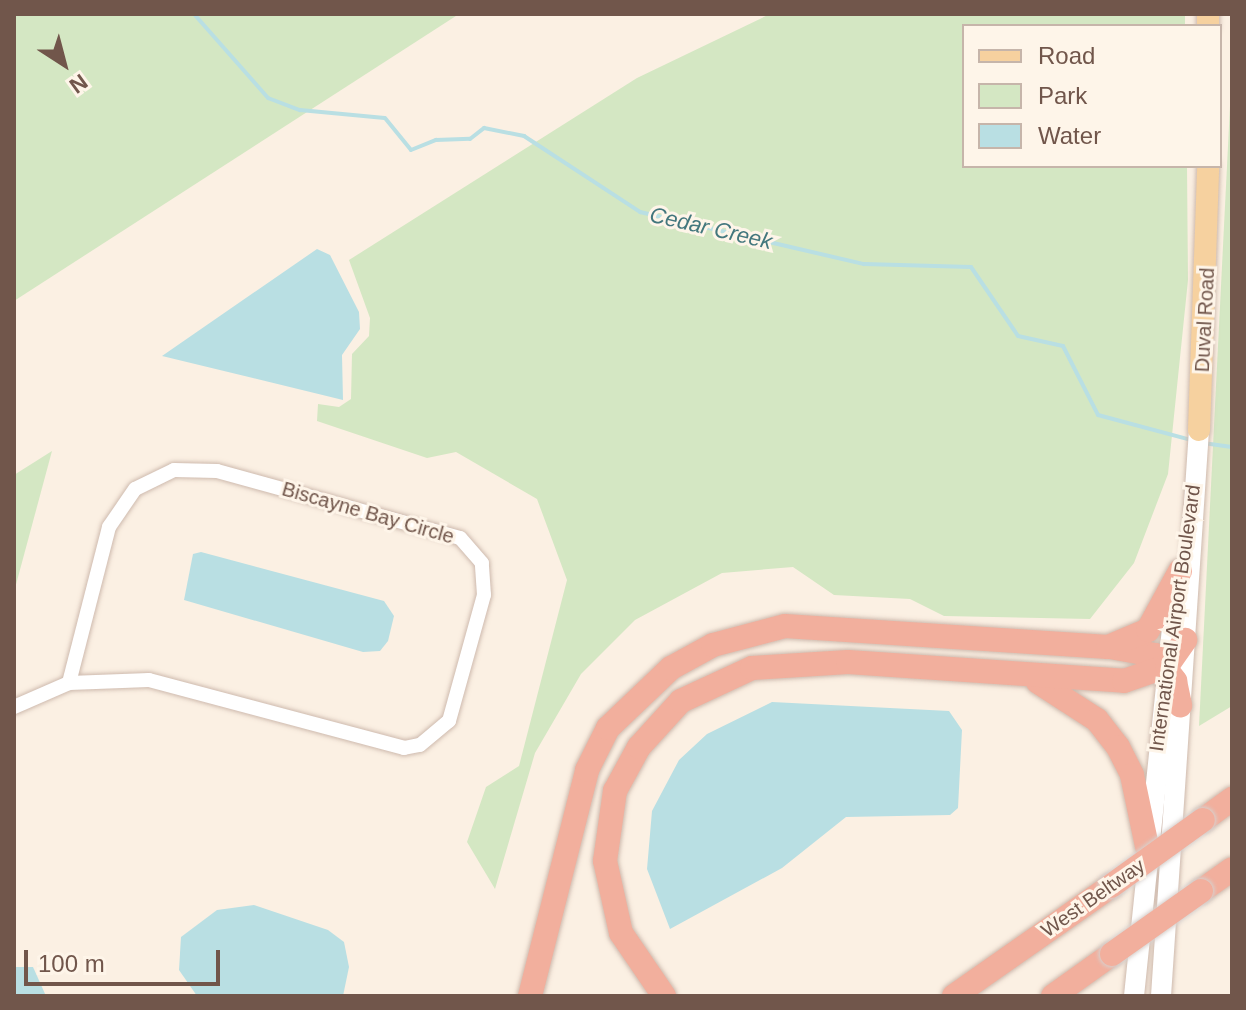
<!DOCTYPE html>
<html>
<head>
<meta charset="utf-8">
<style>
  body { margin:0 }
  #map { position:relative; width:1246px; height:1010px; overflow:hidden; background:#fbf0e3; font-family:Helvetica,sans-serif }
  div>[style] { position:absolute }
  .green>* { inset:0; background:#d4e7c3 }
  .water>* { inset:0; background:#b9dfe3 }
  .stream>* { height:4px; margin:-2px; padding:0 2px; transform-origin:2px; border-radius:2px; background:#b9dfe3 }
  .roads { filter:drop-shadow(0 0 2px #cebaae) drop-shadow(0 0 2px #cebaae) }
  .minor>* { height:14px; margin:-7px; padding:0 7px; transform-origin:7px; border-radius:7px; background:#fff }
  .secondary>* { height:20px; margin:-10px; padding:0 10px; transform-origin:10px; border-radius:10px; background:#fff }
  .primary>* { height:22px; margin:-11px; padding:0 11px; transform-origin:11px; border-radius:11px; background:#f6d19f }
  .motorway>* { height:24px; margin:-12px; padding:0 12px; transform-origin:12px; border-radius:12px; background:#f2af9d }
  .bridges { filter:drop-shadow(0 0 2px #d7d0cd) drop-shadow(0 0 2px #d7d0cd) }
  .motorway-bridge>* { height:24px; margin:-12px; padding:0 12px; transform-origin:12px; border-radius:12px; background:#f2af9d }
  span { translate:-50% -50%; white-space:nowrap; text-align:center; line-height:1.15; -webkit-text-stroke:6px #fef5e9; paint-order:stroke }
  .street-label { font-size:20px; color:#71564b }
  .water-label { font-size:22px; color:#43777d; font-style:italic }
  .frame { position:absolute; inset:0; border:16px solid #71564b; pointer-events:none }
  .legend { position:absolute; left:962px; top:24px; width:260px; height:144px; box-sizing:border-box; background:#fef5e9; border:2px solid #c6b5aa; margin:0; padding:10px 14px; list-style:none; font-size:24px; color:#71564b }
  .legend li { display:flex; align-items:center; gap:16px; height:40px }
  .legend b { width:40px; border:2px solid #c6b5aa }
  .north { position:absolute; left:24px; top:24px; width:80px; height:80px; -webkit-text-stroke:6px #fef5e9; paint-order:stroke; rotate:144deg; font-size:22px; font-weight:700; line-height:32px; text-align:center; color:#71564b }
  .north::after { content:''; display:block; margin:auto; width:28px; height:36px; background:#71564b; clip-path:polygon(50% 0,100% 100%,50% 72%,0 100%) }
  .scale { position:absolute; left:24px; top:950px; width:196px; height:36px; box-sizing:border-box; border:4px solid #71564b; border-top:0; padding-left:10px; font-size:24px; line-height:28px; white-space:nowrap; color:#71564b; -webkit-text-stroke:6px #fef5e9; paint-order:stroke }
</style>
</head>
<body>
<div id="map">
  <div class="green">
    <div style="clip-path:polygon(14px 14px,459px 14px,14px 301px)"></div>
    <div style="clip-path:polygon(770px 14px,1185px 14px,1185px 26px,964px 26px,964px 166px,1187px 166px,1188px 280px,1168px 474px,1134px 563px,1090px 619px,944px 616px,910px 599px,834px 595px,793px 567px,722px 573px,635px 620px,581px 674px,535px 753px,495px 889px,467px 842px,486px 787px,519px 766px,567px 580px,537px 499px,456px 452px,427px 458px,317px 421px,318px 404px,339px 407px,351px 399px,352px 354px,369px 336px,370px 318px,349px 260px,637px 78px)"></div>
    <div style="clip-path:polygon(1232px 66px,1232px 706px,1199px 726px)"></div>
    <div style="clip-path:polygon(52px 451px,14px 592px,14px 475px)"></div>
  </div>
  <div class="water">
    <div style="clip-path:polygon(317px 249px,330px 255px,359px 312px,360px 329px,342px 355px,343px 400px,162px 356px)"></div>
    <div style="clip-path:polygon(201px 552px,384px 601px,394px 616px,388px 641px,380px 651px,363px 652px,184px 600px,193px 554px)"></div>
    <div style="clip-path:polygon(772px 702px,949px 711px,962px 730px,958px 808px,950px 815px,846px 817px,782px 868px,670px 929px,647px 869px,652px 811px,679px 760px,707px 734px)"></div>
    <div style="clip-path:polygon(254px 905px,328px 930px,344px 942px,349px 967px,343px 996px,197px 996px,179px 970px,181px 937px,217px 910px)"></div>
    <div style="clip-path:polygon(33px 967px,46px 996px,14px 996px,14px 967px)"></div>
  </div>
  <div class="stream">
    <div style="left:194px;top:14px;width:112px;rotate:48.6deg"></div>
    <div style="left:268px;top:98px;width:34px;rotate:21deg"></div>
    <div style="left:300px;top:110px;width:85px;rotate:5.4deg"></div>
    <div style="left:385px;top:118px;width:41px;rotate:50.9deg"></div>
    <div style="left:411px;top:150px;width:27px;rotate:-22deg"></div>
    <div style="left:436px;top:140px;width:34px;rotate:-2deg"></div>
    <div style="left:470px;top:139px;width:18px;rotate:-38deg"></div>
    <div style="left:484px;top:128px;width:41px;rotate:11.3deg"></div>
    <div style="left:524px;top:136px;width:139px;rotate:33.2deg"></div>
    <div style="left:640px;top:212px;width:230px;rotate:13.1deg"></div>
    <div style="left:864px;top:264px;width:107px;rotate:1.6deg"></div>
    <div style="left:971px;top:267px;width:83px;rotate:55.7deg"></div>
    <div style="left:1018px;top:336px;width:46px;rotate:12.5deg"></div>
    <div style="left:1063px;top:346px;width:77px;rotate:63.1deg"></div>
    <div style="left:1098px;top:415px;width:96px;rotate:15deg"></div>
    <div style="left:1203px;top:443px;width:29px;rotate:8deg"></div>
  </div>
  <div class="roads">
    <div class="minor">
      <div style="left:14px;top:707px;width:60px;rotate:-23.6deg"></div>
      <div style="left:69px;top:683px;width:80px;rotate:-2.1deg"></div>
      <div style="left:149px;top:680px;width:264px;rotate:14.9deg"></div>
      <div style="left:404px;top:748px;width:16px;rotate:-11deg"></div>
      <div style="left:420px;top:745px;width:38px;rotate:-40deg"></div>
      <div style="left:449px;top:721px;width:131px;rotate:-74.5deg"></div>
      <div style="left:484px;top:595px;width:32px;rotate:-94deg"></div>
      <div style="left:482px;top:563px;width:33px;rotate:-131deg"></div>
      <div style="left:460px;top:538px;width:252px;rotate:-164.6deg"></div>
      <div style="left:217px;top:471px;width:43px;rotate:-178.7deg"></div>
      <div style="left:174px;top:470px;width:43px;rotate:154deg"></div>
      <div style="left:135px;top:489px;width:46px;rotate:124.4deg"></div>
      <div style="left:109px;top:527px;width:161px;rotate:104.4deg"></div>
    </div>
    <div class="secondary">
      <div style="left:1134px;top:996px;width:386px;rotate:-84.1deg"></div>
      <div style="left:1161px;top:996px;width:567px;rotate:-86.16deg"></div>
    </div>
    <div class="primary">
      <div style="left:1208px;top:14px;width:12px;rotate:90deg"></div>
      <div style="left:1199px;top:430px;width:264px;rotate:-88deg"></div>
    </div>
    <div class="motorway">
      <div style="left:1110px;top:647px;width:46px;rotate:10.1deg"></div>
      <div style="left:1155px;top:655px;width:33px;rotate:52deg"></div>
      <div style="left:1175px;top:681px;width:25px;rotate:78deg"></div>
      <div style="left:1038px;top:682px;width:70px;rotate:32.8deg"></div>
      <div style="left:1097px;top:720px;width:34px;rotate:52deg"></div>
      <div style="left:1118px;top:747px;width:31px;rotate:63deg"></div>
      <div style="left:1132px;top:775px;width:73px;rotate:78.1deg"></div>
      <div style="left:1203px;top:820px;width:36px;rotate:-36deg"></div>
      <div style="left:1201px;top:891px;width:38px;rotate:-35deg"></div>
      <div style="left:530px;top:996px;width:233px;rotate:-75.8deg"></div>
      <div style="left:587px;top:770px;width:47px;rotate:-63.4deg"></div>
      <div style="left:608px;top:728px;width:87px;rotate:-43.6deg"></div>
      <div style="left:671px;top:668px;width:48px;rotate:-28.7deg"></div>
      <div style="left:713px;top:645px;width:74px;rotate:-14.8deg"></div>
      <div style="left:785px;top:626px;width:324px;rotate:3.7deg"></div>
      <div style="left:1108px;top:647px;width:43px;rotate:-23deg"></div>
      <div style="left:1148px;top:630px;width:67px;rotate:-61.5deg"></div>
      <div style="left:664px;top:996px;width:76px;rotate:-124.3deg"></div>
      <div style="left:621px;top:933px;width:74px;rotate:-102.5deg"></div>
      <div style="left:605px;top:861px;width:71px;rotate:-81.9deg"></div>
      <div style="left:615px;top:791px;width:50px;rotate:-61.4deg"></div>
      <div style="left:639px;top:747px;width:62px;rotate:-47.6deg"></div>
      <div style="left:681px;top:701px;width:78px;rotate:-24.9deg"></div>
      <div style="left:752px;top:668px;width:96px;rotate:-3.6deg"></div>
      <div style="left:848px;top:662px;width:277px;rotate:3.9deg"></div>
      <div style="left:1124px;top:681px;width:46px;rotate:-19.2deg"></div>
      <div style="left:1167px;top:666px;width:32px;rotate:-55deg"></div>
      <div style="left:954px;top:996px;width:192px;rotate:-35deg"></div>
      <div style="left:1053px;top:996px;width:72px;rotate:-35.4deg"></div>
    </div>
  </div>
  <div class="bridges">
    <div class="motorway-bridge">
      <div style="left:1111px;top:886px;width:113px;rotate:-35.7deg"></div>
      <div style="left:1112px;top:954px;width:109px;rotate:-35.3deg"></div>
    </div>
  </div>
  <div class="street-label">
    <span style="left:1205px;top:320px;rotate:-87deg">Duval Road</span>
    <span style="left:368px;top:513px;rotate:16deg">Biscayne Bay Circle</span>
    <span style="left:1175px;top:618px;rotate:-82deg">International Airport Boulevard</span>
    <span style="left:1093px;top:898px;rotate:-35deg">West Beltway</span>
  </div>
  <div class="water-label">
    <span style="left:711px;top:228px;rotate:13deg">Cedar Creek</span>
  </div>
  <div class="frame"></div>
  <ul class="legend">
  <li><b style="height:10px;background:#f6d19f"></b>Road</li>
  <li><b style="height:22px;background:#d4e7c3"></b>Park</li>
  <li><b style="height:22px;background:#b9dfe3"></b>Water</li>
  </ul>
  <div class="north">N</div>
  <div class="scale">100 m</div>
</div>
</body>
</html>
